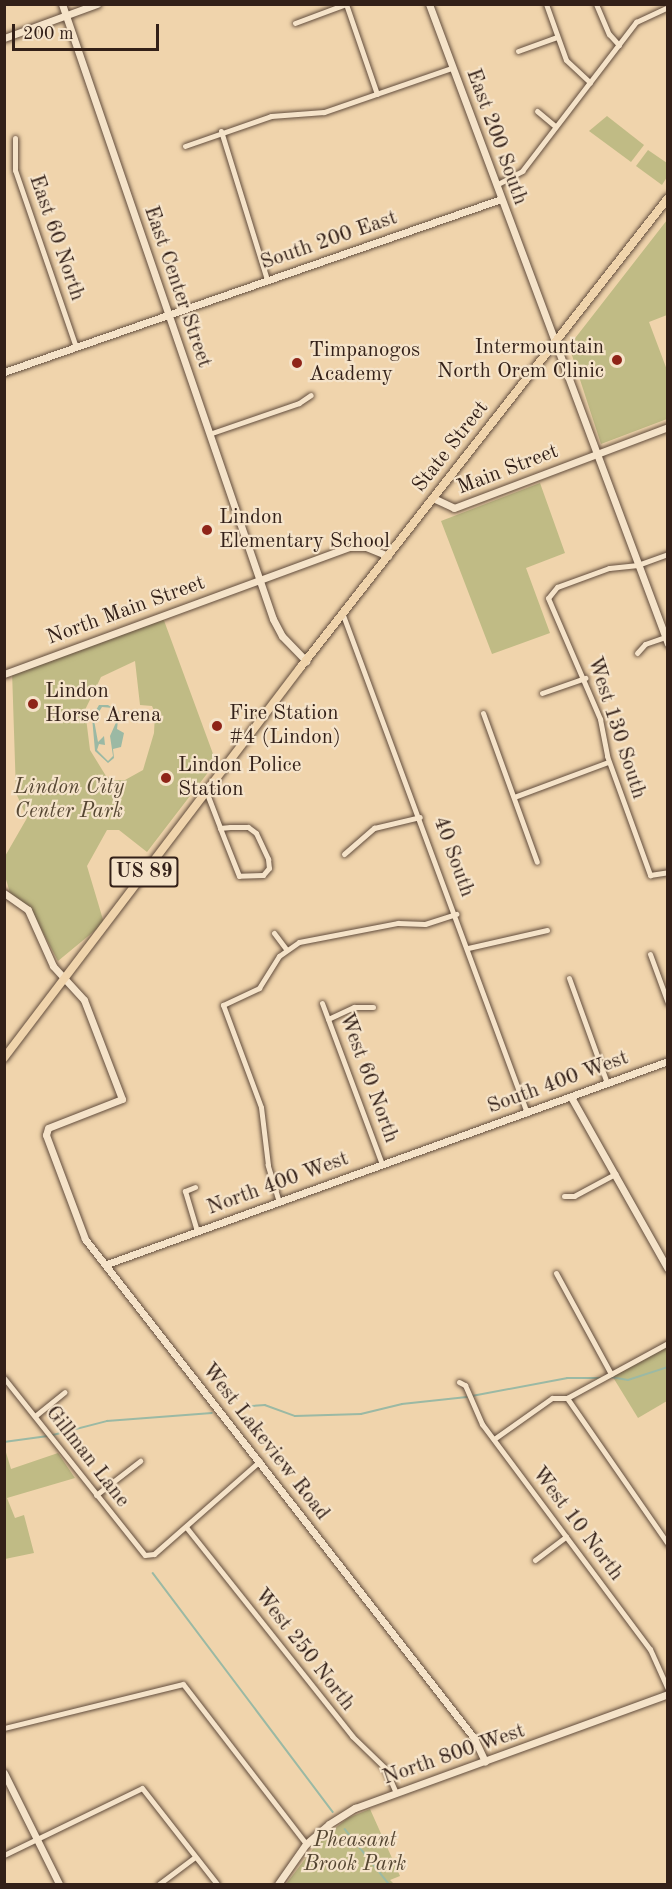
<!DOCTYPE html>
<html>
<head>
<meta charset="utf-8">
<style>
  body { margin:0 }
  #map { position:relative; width:672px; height:1889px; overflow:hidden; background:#f0d4ac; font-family:"Old Standard TT",serif }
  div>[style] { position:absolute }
  .green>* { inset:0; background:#c0bb85 }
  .water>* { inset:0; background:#9bb9a4 }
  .stream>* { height:1.5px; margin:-0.75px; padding:0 0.75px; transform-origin:0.75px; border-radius:0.75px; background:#9bb9a4 }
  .roads { filter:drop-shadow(0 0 2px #624d3d) drop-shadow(0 0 2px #624d3d) }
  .minor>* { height:5px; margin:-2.5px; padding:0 2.5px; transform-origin:2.5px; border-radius:2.5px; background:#f5e3c9 }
  .tertiary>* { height:7px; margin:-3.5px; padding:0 3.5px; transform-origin:3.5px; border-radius:3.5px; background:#f5e3c9 }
  .primary>* { height:8px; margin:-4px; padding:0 4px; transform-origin:4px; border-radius:4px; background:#f0d4ac }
  .dots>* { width:16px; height:16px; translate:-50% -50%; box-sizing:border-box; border:3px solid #f5e3c9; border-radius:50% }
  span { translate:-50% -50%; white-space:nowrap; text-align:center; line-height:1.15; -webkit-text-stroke:4.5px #f5e3c9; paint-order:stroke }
  .shield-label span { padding:2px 4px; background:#f5e3c9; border:2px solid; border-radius:4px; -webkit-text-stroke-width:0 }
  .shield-label { font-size:20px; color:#332018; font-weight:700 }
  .street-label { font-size:21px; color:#332018 }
  .poi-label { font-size:21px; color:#332018 }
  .right { translate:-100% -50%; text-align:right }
  .left { translate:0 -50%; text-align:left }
  .park-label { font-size:21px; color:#564733; font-style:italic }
  .frame { position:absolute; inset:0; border:6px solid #332018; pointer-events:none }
  .scale { position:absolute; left:12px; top:24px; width:147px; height:27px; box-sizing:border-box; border:3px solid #332018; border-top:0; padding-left:8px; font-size:18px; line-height:21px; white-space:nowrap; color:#332018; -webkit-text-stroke:4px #f5e3c9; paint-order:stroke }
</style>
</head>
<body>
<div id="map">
  <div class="green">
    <div style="clip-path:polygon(607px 116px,644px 145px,631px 162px,589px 131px)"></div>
    <div style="clip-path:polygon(648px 150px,667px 163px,667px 177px,662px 185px,636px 166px)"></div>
    <div style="clip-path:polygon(667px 220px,667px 315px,649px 322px,667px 370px,667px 419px,601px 444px,569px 346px)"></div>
    <div style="clip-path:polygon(540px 483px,565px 553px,526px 568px,550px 633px,492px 654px,441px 521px)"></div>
    <div style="clip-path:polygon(evenodd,162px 615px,216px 762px,147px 852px,119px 830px,107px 830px,87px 866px,104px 923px,58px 961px,30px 908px,10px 893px,5px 876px,4px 858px,27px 818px,16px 793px,12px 671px,162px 615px,135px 661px,140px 705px,152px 706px,155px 713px,154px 733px,143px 770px,125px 780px,114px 780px,106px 776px,90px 750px,85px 710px,101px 677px,135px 661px)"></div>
    <div style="clip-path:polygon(667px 1343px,667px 1401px,638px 1418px,611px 1374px)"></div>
    <div style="clip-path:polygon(5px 1449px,11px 1469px,58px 1453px,75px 1478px,7px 1498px,15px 1518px,24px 1515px,34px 1553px,5px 1559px)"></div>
    <div style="clip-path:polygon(370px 1809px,400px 1876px,390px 1880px,394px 1884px,286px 1884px,319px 1841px,348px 1818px)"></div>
  </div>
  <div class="water">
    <div style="clip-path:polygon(evenodd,108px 705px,119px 712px,117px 729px,124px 733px,121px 747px,113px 749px,114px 758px,108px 763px,95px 751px,92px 717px,99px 705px,108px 705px,102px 707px,113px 708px,118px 718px,110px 736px,113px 756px,108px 761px,97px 750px,99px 744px,105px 745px,104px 736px,98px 742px,94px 720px,102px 707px)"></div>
  </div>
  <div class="stream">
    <div style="left:611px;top:1377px;width:17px;rotate:10deg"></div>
    <div style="left:628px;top:1380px;width:42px;rotate:-18deg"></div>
    <div style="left:472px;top:1396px;width:97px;rotate:-10.7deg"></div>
    <div style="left:567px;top:1378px;width:33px"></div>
    <div style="left:252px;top:1406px;width:13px;rotate:-4deg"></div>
    <div style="left:265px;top:1405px;width:32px;rotate:20deg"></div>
    <div style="left:295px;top:1416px;width:66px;rotate:-1.7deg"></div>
    <div style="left:361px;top:1414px;width:42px;rotate:-13.7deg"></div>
    <div style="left:402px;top:1404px;width:65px;rotate:-6.1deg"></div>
    <div style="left:53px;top:1435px;width:56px;rotate:-14.5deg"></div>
    <div style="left:107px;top:1421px;width:105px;rotate:-4.4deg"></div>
    <div style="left:4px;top:1442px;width:44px;rotate:-7.8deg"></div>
    <div style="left:153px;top:1573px;width:299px;rotate:53deg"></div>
    <div style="left:345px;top:1829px;width:70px;rotate:51.3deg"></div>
  </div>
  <div class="roads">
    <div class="minor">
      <div style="left:346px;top:4px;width:95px;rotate:71deg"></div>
      <div style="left:546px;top:4px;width:59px;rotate:70.3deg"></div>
      <div style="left:566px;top:60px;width:33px;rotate:43deg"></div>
      <div style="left:596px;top:4px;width:33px;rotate:67deg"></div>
      <div style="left:609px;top:34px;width:15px;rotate:48deg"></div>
      <div style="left:295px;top:23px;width:54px;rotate:-20.4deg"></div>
      <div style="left:518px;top:51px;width:41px;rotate:-19.7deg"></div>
      <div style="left:537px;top:111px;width:23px;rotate:40deg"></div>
      <div style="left:221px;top:131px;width:156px;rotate:72.8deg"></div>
      <div style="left:15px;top:138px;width:32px;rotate:90deg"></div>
      <div style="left:15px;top:170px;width:187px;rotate:71deg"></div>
      <div style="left:185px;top:146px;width:91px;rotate:-19.2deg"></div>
      <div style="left:271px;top:116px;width:53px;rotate:-4.3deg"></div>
      <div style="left:324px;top:112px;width:135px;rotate:-19deg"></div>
      <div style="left:496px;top:185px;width:30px;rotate:-28deg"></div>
      <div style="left:522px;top:171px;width:188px;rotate:-52.6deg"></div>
      <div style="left:636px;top:22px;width:35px;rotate:-25deg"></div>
      <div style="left:209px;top:434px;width:95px;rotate:-19deg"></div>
      <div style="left:299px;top:403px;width:14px;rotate:-34deg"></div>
      <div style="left:668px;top:554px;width:32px;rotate:160deg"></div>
      <div style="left:638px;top:565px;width:29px;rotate:174deg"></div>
      <div style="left:609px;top:568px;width:55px;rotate:159.9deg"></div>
      <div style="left:557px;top:587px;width:14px;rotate:129deg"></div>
      <div style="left:548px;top:598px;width:132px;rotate:66.7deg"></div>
      <div style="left:600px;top:719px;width:38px;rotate:79deg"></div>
      <div style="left:607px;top:756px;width:127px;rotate:70.1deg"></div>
      <div style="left:650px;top:875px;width:18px;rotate:-9deg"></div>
      <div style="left:343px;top:615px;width:531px;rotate:69.72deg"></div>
      <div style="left:637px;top:653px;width:12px;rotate:-48deg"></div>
      <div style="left:645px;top:644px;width:21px;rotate:-19deg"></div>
      <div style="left:542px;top:693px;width:46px;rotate:-19.2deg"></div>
      <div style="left:483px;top:713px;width:158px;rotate:70.1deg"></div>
      <div style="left:206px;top:791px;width:40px;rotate:69deg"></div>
      <div style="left:514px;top:797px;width:100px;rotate:-20.4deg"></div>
      <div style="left:230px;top:827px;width:18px"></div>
      <div style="left:248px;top:827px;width:10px;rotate:37deg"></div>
      <div style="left:256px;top:833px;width:29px;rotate:65deg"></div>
      <div style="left:268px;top:859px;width:9px;rotate:84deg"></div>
      <div style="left:269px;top:868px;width:9px;rotate:131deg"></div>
      <div style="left:263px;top:875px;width:24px;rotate:178deg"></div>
      <div style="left:239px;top:876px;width:52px;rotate:-111.6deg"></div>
      <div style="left:220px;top:828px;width:10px;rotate:-6deg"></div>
      <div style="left:344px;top:854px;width:40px;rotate:-41deg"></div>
      <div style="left:374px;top:828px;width:47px;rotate:-13.4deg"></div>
      <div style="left:274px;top:933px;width:20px;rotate:53deg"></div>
      <div style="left:468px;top:948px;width:81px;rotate:-12.8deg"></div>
      <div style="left:650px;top:954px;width:52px;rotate:69.8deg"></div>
      <div style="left:569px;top:978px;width:112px;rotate:70.1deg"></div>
      <div style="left:322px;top:1003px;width:172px;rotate:69.6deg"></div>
      <div style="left:328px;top:1019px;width:29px;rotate:-25deg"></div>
      <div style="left:354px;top:1007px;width:19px"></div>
      <div style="left:195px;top:1187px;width:11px;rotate:158deg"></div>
      <div style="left:185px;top:1191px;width:42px;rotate:73.3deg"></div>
      <div style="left:564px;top:1196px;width:10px"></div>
      <div style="left:574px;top:1196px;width:47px;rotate:-28.2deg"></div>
      <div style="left:279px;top:1202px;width:39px;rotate:-107deg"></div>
      <div style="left:268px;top:1165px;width:58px;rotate:-96.9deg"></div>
      <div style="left:261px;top:1107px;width:109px;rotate:-110.4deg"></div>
      <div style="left:223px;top:1005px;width:40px;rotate:-25deg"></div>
      <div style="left:259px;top:988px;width:38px;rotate:-58deg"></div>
      <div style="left:279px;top:956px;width:24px;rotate:-35deg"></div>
      <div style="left:299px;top:942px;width:101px;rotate:-10.9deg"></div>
      <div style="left:398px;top:923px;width:27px;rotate:2deg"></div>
      <div style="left:425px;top:924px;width:33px;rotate:-18deg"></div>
      <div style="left:556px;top:1273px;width:115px;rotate:61.4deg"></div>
      <div style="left:4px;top:1378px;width:226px;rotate:51.5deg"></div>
      <div style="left:145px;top:1555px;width:9px;rotate:-6deg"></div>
      <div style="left:154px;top:1554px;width:141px;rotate:-41.3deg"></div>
      <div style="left:459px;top:1382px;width:7px;rotate:27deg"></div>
      <div style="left:465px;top:1385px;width:43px;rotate:66.4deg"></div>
      <div style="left:482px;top:1424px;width:281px;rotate:53.3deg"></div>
      <div style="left:650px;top:1649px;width:44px;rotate:65.8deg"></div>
      <div style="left:567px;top:1398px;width:178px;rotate:55.3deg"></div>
      <div style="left:35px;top:1416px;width:38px;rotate:-39deg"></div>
      <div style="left:494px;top:1439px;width:71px;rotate:-35.3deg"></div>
      <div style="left:552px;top:1398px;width:15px"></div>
      <div style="left:567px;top:1398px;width:115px;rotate:-28.6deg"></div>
      <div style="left:96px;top:1495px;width:56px;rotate:-37.7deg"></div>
      <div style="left:186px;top:1527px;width:267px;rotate:51.5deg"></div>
      <div style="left:352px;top:1736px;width:46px;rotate:44.1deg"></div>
      <div style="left:385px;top:1768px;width:27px;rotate:66deg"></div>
      <div style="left:535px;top:1560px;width:39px;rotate:-37deg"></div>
      <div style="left:4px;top:1728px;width:184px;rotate:-13.8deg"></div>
      <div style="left:183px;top:1684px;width:202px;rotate:52.4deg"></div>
      <div style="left:4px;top:1855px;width:153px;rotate:-25.9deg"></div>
      <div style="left:142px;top:1788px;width:122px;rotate:52deg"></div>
      <div style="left:159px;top:1884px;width:45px;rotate:-36.9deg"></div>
    </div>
    <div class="tertiary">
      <div style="left:62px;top:4px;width:650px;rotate:71.06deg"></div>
      <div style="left:273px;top:619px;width:19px;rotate:62deg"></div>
      <div style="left:282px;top:636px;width:35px;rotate:46deg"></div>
      <div style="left:429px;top:4px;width:683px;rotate:69.52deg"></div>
      <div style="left:4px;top:38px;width:99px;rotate:-20.1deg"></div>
      <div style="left:4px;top:372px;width:526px;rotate:-19.19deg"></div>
      <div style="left:433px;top:498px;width:23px;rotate:25deg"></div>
      <div style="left:454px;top:508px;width:229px;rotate:-20.7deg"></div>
      <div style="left:4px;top:674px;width:368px;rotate:-20.2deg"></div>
      <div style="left:349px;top:547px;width:17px"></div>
      <div style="left:366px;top:547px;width:24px;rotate:22deg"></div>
      <div style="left:4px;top:893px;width:29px;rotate:35deg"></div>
      <div style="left:28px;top:910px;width:61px;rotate:65.9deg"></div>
      <div style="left:53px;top:966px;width:46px;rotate:47.6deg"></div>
      <div style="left:84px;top:1000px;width:106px;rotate:69deg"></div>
      <div style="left:122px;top:1099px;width:79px;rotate:158.6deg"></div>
      <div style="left:48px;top:1128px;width:7px;rotate:106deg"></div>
      <div style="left:46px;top:1135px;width:111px;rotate:69.4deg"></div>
      <div style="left:85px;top:1239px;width:633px;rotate:52.06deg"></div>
      <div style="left:474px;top:1738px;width:26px;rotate:65deg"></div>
      <div style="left:571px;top:1097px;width:197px;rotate:60.6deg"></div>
      <div style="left:107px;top:1264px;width:597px;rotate:-19.89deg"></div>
      <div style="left:4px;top:1773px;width:124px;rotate:63.6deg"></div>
      <div style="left:278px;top:1884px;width:49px;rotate:-55deg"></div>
      <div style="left:306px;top:1844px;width:30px;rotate:-41deg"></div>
      <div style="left:329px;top:1824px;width:31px;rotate:-32deg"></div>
      <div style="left:355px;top:1808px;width:333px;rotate:-20deg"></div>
    </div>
    <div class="primary">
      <div style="left:4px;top:1058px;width:490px;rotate:-52.8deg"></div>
      <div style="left:300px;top:668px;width:597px;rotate:-51.94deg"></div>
    </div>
  </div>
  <div class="dots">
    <div style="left:617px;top:360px;background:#8f2418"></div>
    <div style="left:297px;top:363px;background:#8f2418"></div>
    <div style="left:207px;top:530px;background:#8f2418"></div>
    <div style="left:33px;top:704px;background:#8f2418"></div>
    <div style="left:217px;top:726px;background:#8f2418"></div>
    <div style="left:166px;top:778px;background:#8f2418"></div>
  </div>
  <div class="shield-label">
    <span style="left:144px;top:872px">US 89</span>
  </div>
  <div class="street-label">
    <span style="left:496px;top:137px;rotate:70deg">East 200 South</span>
    <span style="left:56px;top:238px;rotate:71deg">East 60 North</span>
    <span style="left:329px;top:241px;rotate:-19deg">South 200 East</span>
    <span style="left:177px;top:287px;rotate:71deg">East Center Street</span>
    <span style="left:451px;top:447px;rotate:-52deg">State Street</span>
    <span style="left:508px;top:470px;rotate:-21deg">Main Street</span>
    <span style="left:126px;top:611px;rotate:-20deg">North Main Street</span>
    <span style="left:616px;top:728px;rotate:72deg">West 130 South</span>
    <span style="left:453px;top:857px;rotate:70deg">40 South</span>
    <span style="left:368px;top:1078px;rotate:70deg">West 60 North</span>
    <span style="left:558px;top:1083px;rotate:-20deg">South 400 West</span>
    <span style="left:278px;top:1184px;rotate:-20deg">North 400 West</span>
    <span style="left:265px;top:1442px;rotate:52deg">West Lakeview Road</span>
    <span style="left:87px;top:1457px;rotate:52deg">Gillman Lane</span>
    <span style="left:577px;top:1524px;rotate:53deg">West 10 North</span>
    <span style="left:304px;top:1650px;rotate:52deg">West 250 North</span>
    <span style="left:454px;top:1755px;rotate:-19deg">North 800 West</span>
  </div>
  <div class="poi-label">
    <span class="right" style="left:604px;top:360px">Intermountain<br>North Orem Clinic</span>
    <span class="left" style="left:309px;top:363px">Timpanogos<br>Academy</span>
    <span class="left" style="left:219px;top:530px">Lindon<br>Elementary School</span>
    <span class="left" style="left:45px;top:704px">Lindon<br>Horse Arena</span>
    <span class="left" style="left:229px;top:726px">Fire Station<br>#4 (Lindon)</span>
    <span class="left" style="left:178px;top:778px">Lindon Police<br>Station</span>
  </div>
  <div class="park-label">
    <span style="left:69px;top:800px">Lindon City<br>Center Park</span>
    <span style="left:355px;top:1853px">Pheasant<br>Brook Park</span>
  </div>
  <div class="frame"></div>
  <div class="scale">200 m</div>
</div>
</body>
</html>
